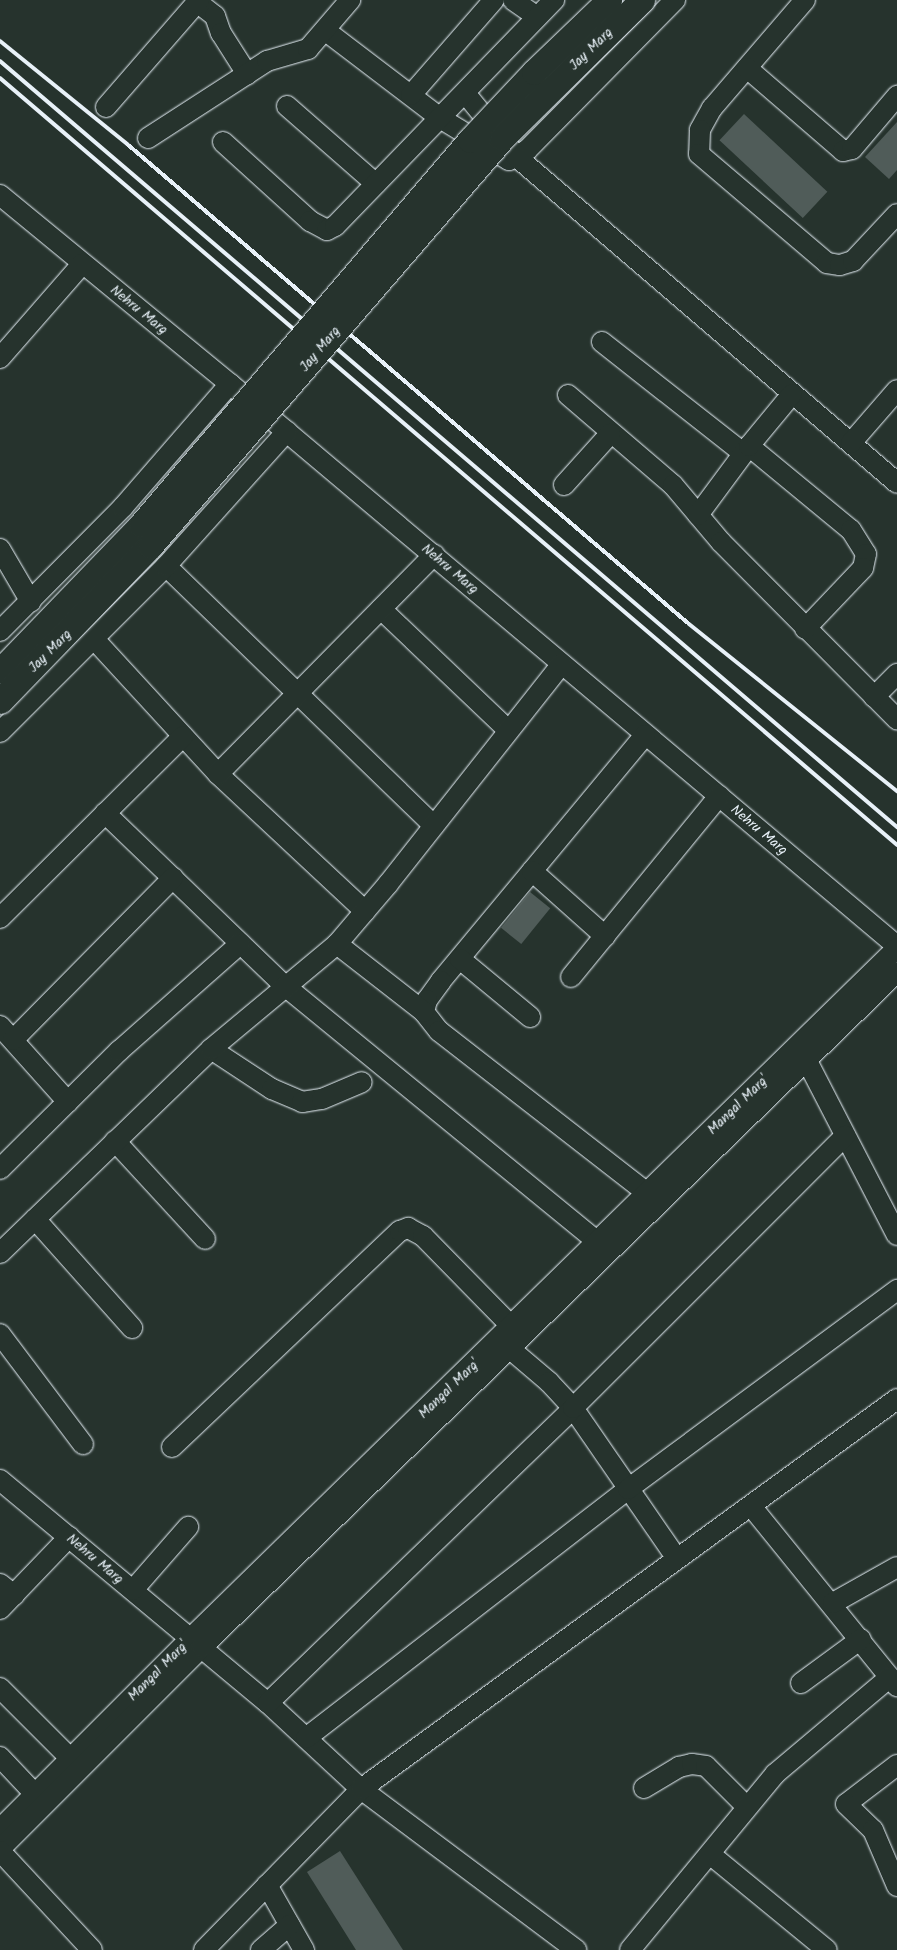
<!DOCTYPE html>
<html>
<head>
<meta charset="utf-8">
<style>
  body { margin:0 }
  #map { position:relative; width:897px; height:1950px; overflow:hidden; background:#26332d; font-family:Kalam,sans-serif }
  div>[style] { position:absolute }
  .building>* { inset:0; background:#505c59; transform-origin:0 0 }
  .roads { filter:drop-shadow(0 0 1px #e8f1f8) drop-shadow(0 0 1px #e8f1f8) }
  .minor>* { height:20px; margin:-10px; padding:0 10px; transform-origin:10px; border-radius:10px; background:#26332d }
  .rail>* { height:4px; margin:-2px; padding:0 2px; transform-origin:2px; border-radius:2px; background:#e8f1f8 }
  .bridges { filter:drop-shadow(0 0 1px #e8f1f8) drop-shadow(0 0 1px #e8f1f8) }
  .major-bridge>* { height:25px; margin:-12.5px; padding:0 12.5px; transform-origin:12.5px; border-radius:12.5px; background:#26332d }
  span { translate:-50% -50%; white-space:nowrap; text-align:center; line-height:1.15; -webkit-text-stroke:4px #26332d; paint-order:stroke }
  .street-label { font-size:14px; color:#e8f1f8 }
</style>
</head>
<body>
<div id="map">
  <div class="building">
    <div style="left:744px;top:114px;width:114px;height:36px;rotate:43deg"></div>
    <div style="clip-path:polygon(897px 122px,897px 170px,889px 179px,865px 157px)"></div>
    <div style="left:530px;top:892px;width:26px;height:46px;rotate:39deg"></div>
    <div style="clip-path:polygon(340px 1851px,403px 1950px,356px 1950px,307px 1872px)"></div>
  </div>
  <div class="roads">
    <div class="minor">
      <div style="left:513px;top:0;width:29px;rotate:35deg"></div>
      <div style="left:805px;top:0;width:143px;rotate:130.7deg"></div>
      <div style="left:712px;top:108px;width:25px;rotate:119deg"></div>
      <div style="left:700px;top:130px;width:24px;rotate:92deg"></div>
      <div style="left:699px;top:154px;width:168px;rotate:40.4deg"></div>
      <div style="left:827px;top:263px;width:13px;rotate:9deg"></div>
      <div style="left:840px;top:265px;width:14px;rotate:-17deg"></div>
      <div style="left:853px;top:261px;width:64px;rotate:-46.9deg"></div>
      <div style="left:197px;top:2px;width:23px;rotate:38deg"></div>
      <div style="left:215px;top:16px;width:18px;rotate:71deg"></div>
      <div style="left:221px;top:33px;width:49px;rotate:57.6deg"></div>
      <div style="left:326px;top:31px;width:143px;rotate:37.3deg"></div>
      <div style="left:440px;top:118px;width:81px;rotate:31.3deg"></div>
      <div style="left:509px;top:160px;width:21px;rotate:-29deg"></div>
      <div style="left:527px;top:150px;width:211px;rotate:-45.4deg"></div>
      <div style="left:747px;top:68px;width:127px;rotate:40.8deg"></div>
      <div style="left:843px;top:151px;width:9px;rotate:-13deg"></div>
      <div style="left:852px;top:149px;width:70px;rotate:-49.7deg"></div>
      <div style="left:465px;top:93px;width:84px;rotate:50.8deg"></div>
      <div style="left:518px;top:158px;width:499px;rotate:40.6deg"></div>
      <div style="left:411px;top:95px;width:126px;rotate:-48.9deg"></div>
      <div style="left:287px;top:106px;width:118px;rotate:41.2deg"></div>
      <div style="left:106px;top:107px;width:142px;rotate:-49deg"></div>
      <div style="left:148px;top:138px;width:142px;rotate:-32.9deg"></div>
      <div style="left:267px;top:61px;width:43px;rotate:-16.3deg"></div>
      <div style="left:308px;top:49px;width:65px;rotate:-49.4deg"></div>
      <div style="left:223px;top:142px;width:118px;rotate:42.2deg"></div>
      <div style="left:310px;top:221px;width:19px;rotate:28deg"></div>
      <div style="left:327px;top:230px;width:9px;rotate:-27deg"></div>
      <div style="left:335px;top:226px;width:315px;rotate:-45.9deg"></div>
      <div style="left:0;top:195px;width:298px;rotate:39.4deg"></div>
      <div style="left:230px;top:384px;width:872px;rotate:40.12deg"></div>
      <div style="left:602px;top:342px;width:179px;rotate:38.2deg"></div>
      <div style="left:0;top:358px;width:125px;rotate:-48.9deg"></div>
      <div style="left:568px;top:395px;width:138px;rotate:40.6deg"></div>
      <div style="left:673px;top:485px;width:75px;rotate:49.9deg"></div>
      <div style="left:721px;top:542px;width:250px;rotate:45.2deg"></div>
      <div style="left:851px;top:443px;width:70px;rotate:-49deg"></div>
      <div style="left:749px;top:446px;width:132px;rotate:39.5deg"></div>
      <div style="left:851px;top:530px;width:28px;rotate:58deg"></div>
      <div style="left:866px;top:554px;width:14px;rotate:102deg"></div>
      <div style="left:863px;top:568px;width:84px;rotate:133.6deg"></div>
      <div style="left:564px;top:485px;width:69px;rotate:-48deg"></div>
      <div style="left:698px;top:515px;width:86px;rotate:-53.5deg"></div>
      <div style="left:749px;top:446px;width:67px;rotate:-50.4deg"></div>
      <div style="left:0;top:549px;width:61px;rotate:59.7deg"></div>
      <div style="left:166px;top:566px;width:373px;rotate:44.1deg"></div>
      <div style="left:381px;top:609px;width:175px;rotate:43.6deg"></div>
      <div style="left:0;top:631px;width:175px;rotate:-45.2deg"></div>
      <div style="left:123px;top:507px;width:163px;rotate:-49deg"></div>
      <div style="left:94px;top:639px;width:183px;rotate:47.4deg"></div>
      <div style="left:218px;top:774px;width:201px;rotate:43deg"></div>
      <div style="left:874px;top:697px;width:33px;rotate:-45deg"></div>
      <div style="left:0;top:732px;width:235px;rotate:-45deg"></div>
      <div style="left:166px;top:566px;width:181px;rotate:-48.1deg"></div>
      <div style="left:645px;top:735px;width:320px;rotate:129.7deg"></div>
      <div style="left:441px;top:981px;width:24px;rotate:126deg"></div>
      <div style="left:427px;top:1000px;width:12px;rotate:104deg"></div>
      <div style="left:424px;top:1012px;width:24px;rotate:52deg"></div>
      <div style="left:439px;top:1031px;width:264px;rotate:37.9deg"></div>
      <div style="left:218px;top:774px;width:308px;rotate:-45.4deg"></div>
      <div style="left:105px;top:813px;width:250px;rotate:43.9deg"></div>
      <div style="left:285px;top:986px;width:404px;rotate:39.3deg"></div>
      <div style="left:532px;top:871px;width:98px;rotate:41.7deg"></div>
      <div style="left:0;top:918px;width:258px;rotate:-44.8deg"></div>
      <div style="left:337px;top:944px;width:110px;rotate:38deg"></div>
      <div style="left:460px;top:959px;width:91px;rotate:39.6deg"></div>
      <div style="left:571px;top:977px;width:234px;rotate:-50.7deg"></div>
      <div style="left:0;top:1026px;width:102px;rotate:48.2deg"></div>
      <div style="left:13px;top:1040px;width:228px;rotate:-45.4deg"></div>
      <div style="left:211px;top:1049px;width:73px;rotate:33.3deg"></div>
      <div style="left:272px;top:1089px;width:33px;rotate:23deg"></div>
      <div style="left:302px;top:1102px;width:20px;rotate:-9deg"></div>
      <div style="left:322px;top:1099px;width:43px;rotate:-23deg"></div>
      <div style="left:806px;top:1059px;width:198px;rotate:62.7deg"></div>
      <div style="left:115px;top:1141px;width:133px;rotate:47.4deg"></div>
      <div style="left:0;top:1169px;width:168px;rotate:-44.8deg"></div>
      <div style="left:119px;top:1051px;width:162px;rotate:-41.5deg"></div>
      <div style="left:35px;top:1219px;width:146px;rotate:48.3deg"></div>
      <div style="left:0;top:1253px;width:293px;rotate:-44deg"></div>
      <div style="left:211px;top:1049px;width:164px;rotate:-39.8deg"></div>
      <div style="left:337px;top:944px;width:79px;rotate:-49.6deg"></div>
      <div style="left:388px;top:884px;width:280px;rotate:-51.7deg"></div>
      <div style="left:0;top:1334px;width:138px;rotate:53deg"></div>
      <div style="left:502px;top:1342px;width:62px;rotate:40.4deg"></div>
      <div style="left:549px;top:1382px;width:35px;rotate:47deg"></div>
      <div style="left:573px;top:1408px;width:183px;rotate:55.4deg"></div>
      <div style="left:172px;top:1447px;width:314px;rotate:-43.5deg"></div>
      <div style="left:400px;top:1231px;width:9px;rotate:-21deg"></div>
      <div style="left:408px;top:1228px;width:17px;rotate:28deg"></div>
      <div style="left:423px;top:1236px;width:140px;rotate:45.6deg"></div>
      <div style="left:0;top:1480px;width:349px;rotate:39.8deg"></div>
      <div style="left:268px;top:1703px;width:127px;rotate:42.8deg"></div>
      <div style="left:361px;top:1789px;width:269px;rotate:36.8deg"></div>
      <div style="left:751px;top:1506px;width:232px;rotate:51deg"></div>
      <div style="left:0;top:1584px;width:18px;rotate:38deg"></div>
      <div style="left:133px;top:1590px;width:84px;rotate:-48.9deg"></div>
      <div style="left:833px;top:1603px;width:73px;rotate:-29.4deg"></div>
      <div style="left:0;top:1609px;width:100px;rotate:-46.2deg"></div>
      <div style="left:801px;top:1683px;width:74px;rotate:-36.3deg"></div>
      <div style="left:0;top:1688px;width:99px;rotate:45deg"></div>
      <div style="left:268px;top:1703px;width:424px;rotate:-44deg"></div>
      <div style="left:573px;top:1408px;width:385px;rotate:-45deg"></div>
      <div style="left:306px;top:1738px;width:407px;rotate:-37.7deg"></div>
      <div style="left:628px;top:1489px;width:335px;rotate:-36.5deg"></div>
      <div style="left:0;top:1757px;width:51px;rotate:46.6deg"></div>
      <div style="left:897px;top:1765px;width:64px;rotate:142.6deg"></div>
      <div style="left:846px;top:1804px;width:37px;rotate:44deg"></div>
      <div style="left:873px;top:1830px;width:61px;rotate:66.8deg"></div>
      <div style="left:644px;top:1788px;width:41px;rotate:-31deg"></div>
      <div style="left:679px;top:1767px;width:13px;rotate:-13deg"></div>
      <div style="left:692px;top:1764px;width:14px;rotate:8deg"></div>
      <div style="left:706px;top:1766px;width:58px;rotate:45deg"></div>
      <div style="left:0;top:1829px;width:270px;rotate:-45deg"></div>
      <div style="left:191px;top:1638px;width:987px;rotate:-44.34deg"></div>
      <div style="left:0;top:1849px;width:286px;rotate:-45deg"></div>
      <div style="left:202px;top:1647px;width:969px;rotate:-44.16deg"></div>
      <div style="left:0;top:1851px;width:135px;rotate:47.1deg"></div>
      <div style="left:710px;top:1854px;width:151px;rotate:39.4deg"></div>
      <div style="left:267px;top:1885px;width:75px;rotate:60.4deg"></div>
      <div style="left:204px;top:1950px;width:225px;rotate:-45.7deg"></div>
      <div style="left:361px;top:1789px;width:663px;rotate:-36.04deg"></div>
      <div style="left:261px;top:1950px;width:38px;rotate:-41deg"></div>
      <div style="left:630px;top:1950px;width:228px;rotate:-50.5deg"></div>
      <div style="left:775px;top:1774px;width:150px;rotate:-40.1deg"></div>
    </div>
  </div>
  <div class="rail">
    <div style="left:0;top:41px;width:164px;rotate:39deg"></div>
    <div style="left:127px;top:144px;width:739px;rotate:40.5deg"></div>
    <div style="left:689px;top:624px;width:267px;rotate:38.8deg"></div>
    <div style="left:0;top:61px;width:1180px;rotate:40.5deg"></div>
    <div style="left:0;top:78px;width:1180px;rotate:40.53deg"></div>
  </div>
  <div class="bridges">
    <div class="major-bridge">
      <div style="left:0;top:671px;width:203px;rotate:-46deg"></div>
      <div style="left:141px;top:525px;width:506px;rotate:-49.48deg"></div>
      <div style="left:470px;top:140px;width:93px;rotate:-46.7deg"></div>
      <div style="left:534px;top:72px;width:104px;rotate:-43.8deg"></div>
      <div style="left:0;top:701px;width:216px;rotate:-45.9deg"></div>
      <div style="left:150px;top:546px;width:539px;rotate:-49.21deg"></div>
      <div style="left:502px;top:138px;width:197px;rotate:-44.6deg"></div>
    </div>
  </div>
  <div class="street-label">
    <span style="left:591px;top:49px;rotate:-44deg">Jay Marg</span>
    <span style="left:139px;top:310px;rotate:39deg">Nehru Marg</span>
    <span style="left:320px;top:349px;rotate:-50deg">Jay Marg</span>
    <span style="left:450px;top:569px;rotate:40deg">Nehru Marg</span>
    <span style="left:50px;top:651px;rotate:-45deg">Jay Marg</span>
    <span style="left:759px;top:830px;rotate:40deg">Nehru Marg</span>
    <span style="left:738px;top:1105px;rotate:-44deg">Mangal Marg'</span>
    <span style="left:449px;top:1389px;rotate:-44deg">Mangal Marg'</span>
    <span style="left:95px;top:1559px;rotate:40deg">Nehru Marg</span>
    <span style="left:158px;top:1671px;rotate:-45deg">Mangal Marg'</span>
  </div>
</div>
</body>
</html>
